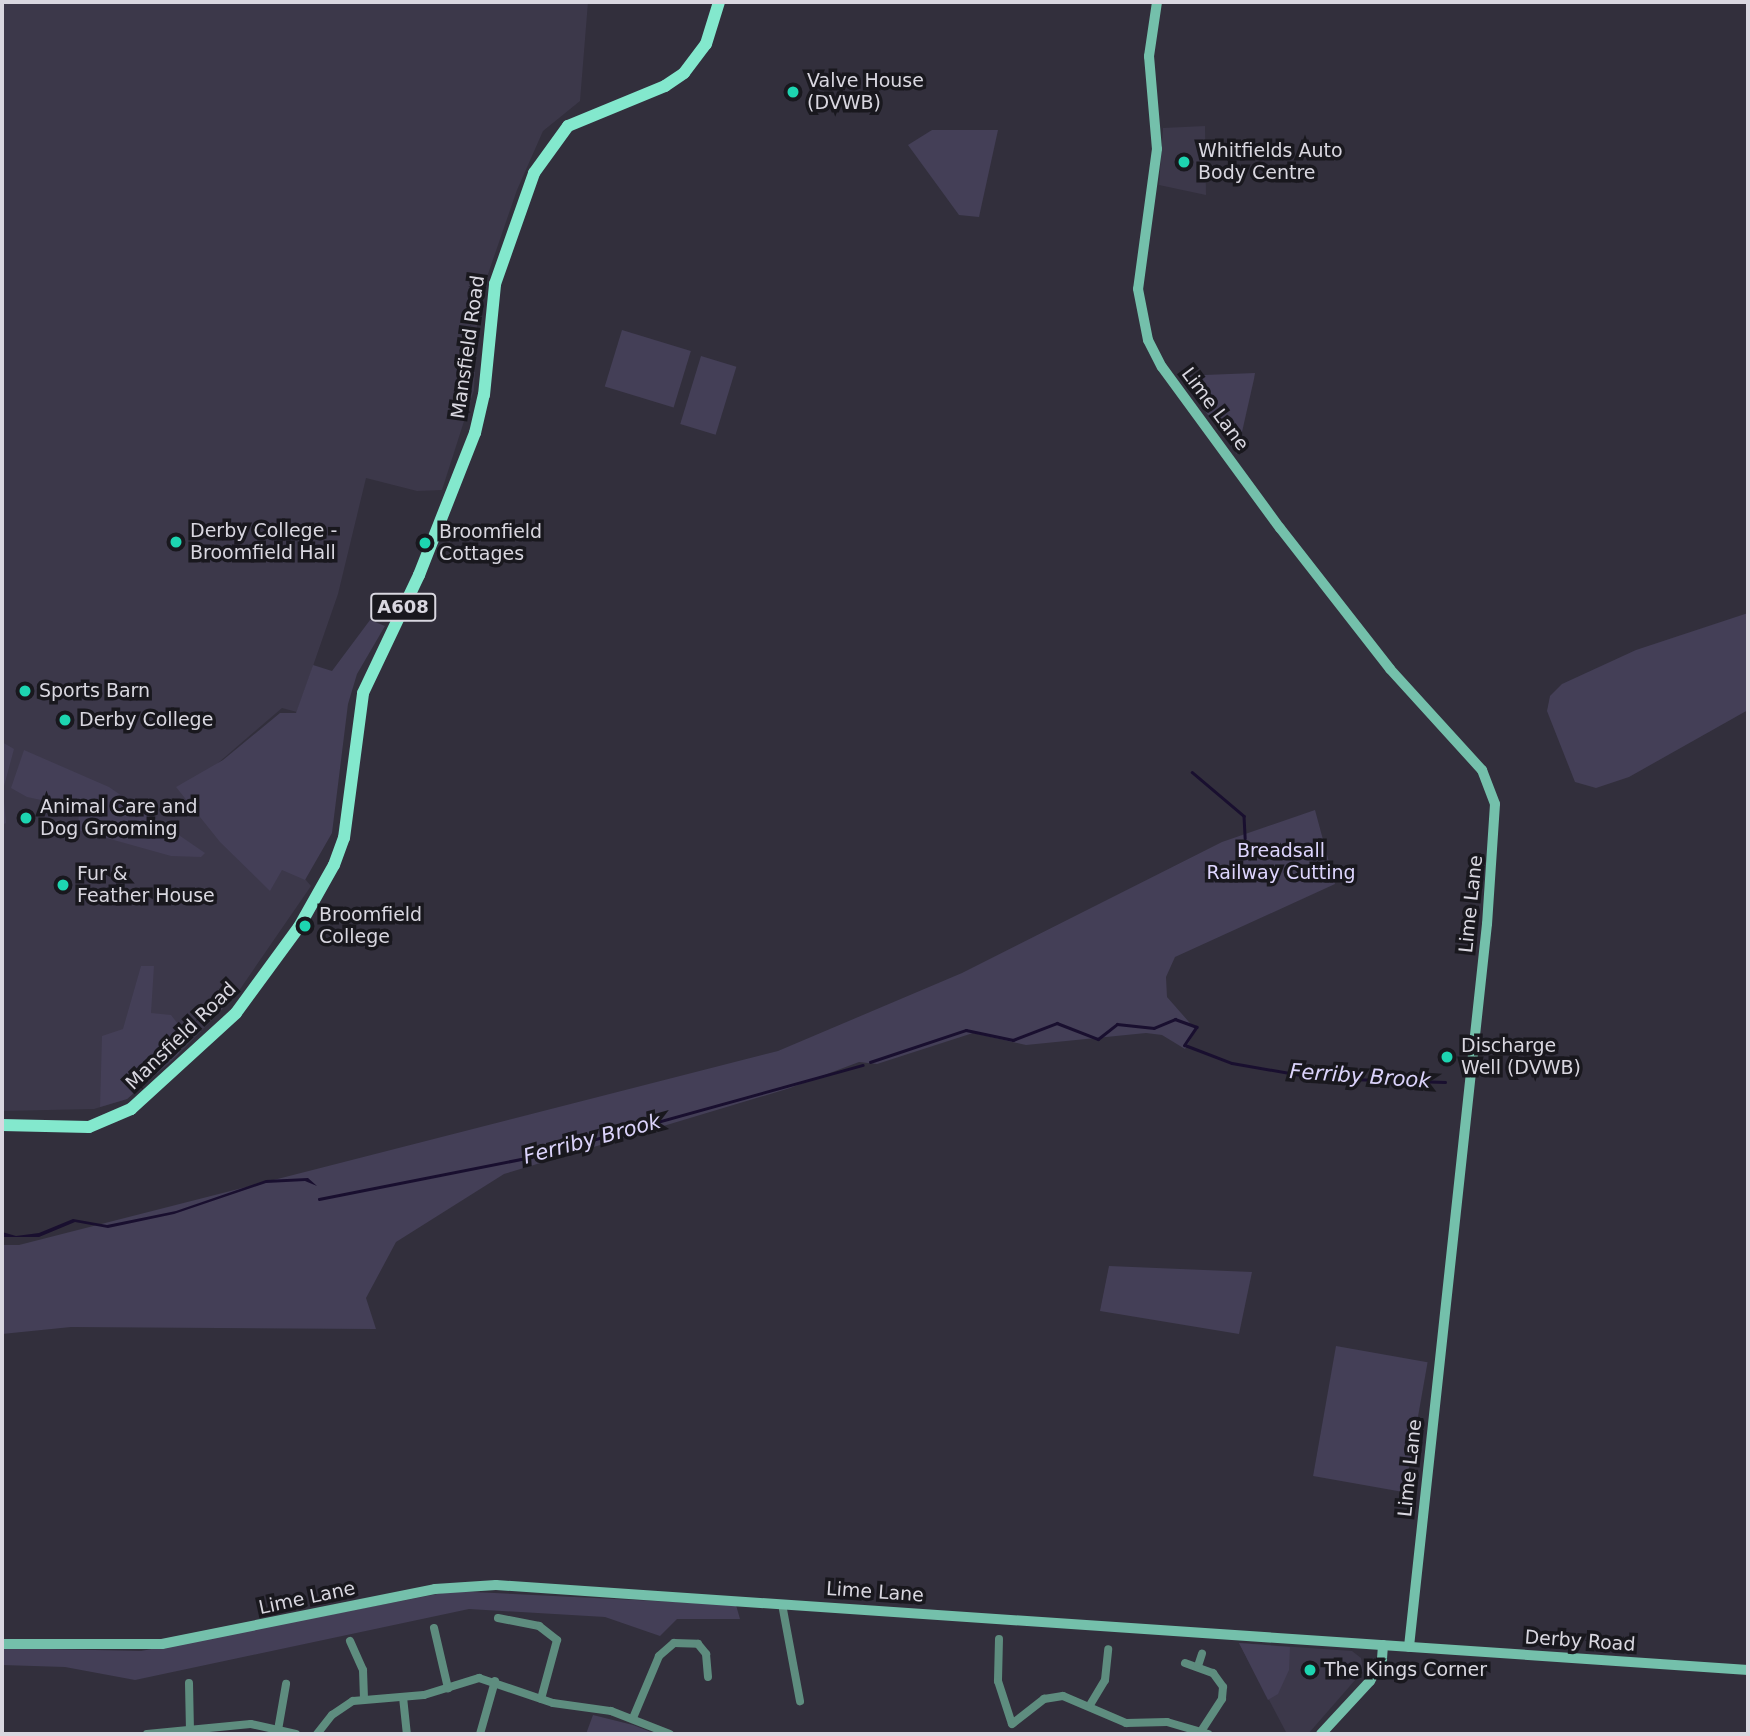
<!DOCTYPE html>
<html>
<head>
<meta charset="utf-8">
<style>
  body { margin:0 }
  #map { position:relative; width:1750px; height:1736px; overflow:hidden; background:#322f3c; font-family:"DejaVu Sans",sans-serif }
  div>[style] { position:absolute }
  .built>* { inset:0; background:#3c384a }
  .green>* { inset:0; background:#443f57; transform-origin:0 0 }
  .water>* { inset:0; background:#190f2f }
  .stream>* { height:2.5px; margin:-1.25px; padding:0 1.25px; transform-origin:1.25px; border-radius:1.25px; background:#190f2f }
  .street>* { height:8px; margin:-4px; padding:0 4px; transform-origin:4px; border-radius:4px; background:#5e8d7f }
  .secondary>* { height:10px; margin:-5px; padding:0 5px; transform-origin:5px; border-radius:5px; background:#74c0ab }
  .primary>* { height:12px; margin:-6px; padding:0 6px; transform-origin:6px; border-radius:6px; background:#83e8cd }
  .dots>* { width:19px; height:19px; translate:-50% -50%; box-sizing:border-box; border:4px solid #19181e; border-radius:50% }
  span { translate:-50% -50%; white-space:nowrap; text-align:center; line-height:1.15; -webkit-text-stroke:7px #19181e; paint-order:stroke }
  .shield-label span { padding:2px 5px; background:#19181e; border:2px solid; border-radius:5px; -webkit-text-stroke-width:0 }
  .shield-label { font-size:18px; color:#d9d7e0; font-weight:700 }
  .poi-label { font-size:19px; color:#d9d7e0 }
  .left { translate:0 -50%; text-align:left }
  .street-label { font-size:19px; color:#d9d7e0 }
  .park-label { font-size:19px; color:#ded6fe }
  .water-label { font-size:21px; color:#dbd3fb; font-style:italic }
  .frame { position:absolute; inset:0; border:4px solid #d9d7e0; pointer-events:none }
</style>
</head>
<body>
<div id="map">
  <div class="built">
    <div style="clip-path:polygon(2px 2px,588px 2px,580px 101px,543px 131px,517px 190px,478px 303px,474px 390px,442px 490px,417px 491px,366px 478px,338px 594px,297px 712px,282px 708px,211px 769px,311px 886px,236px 995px,173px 1060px,127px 1099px,94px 1109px,2px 1111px)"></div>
    <div style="clip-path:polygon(1205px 126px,1206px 195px,1159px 185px,1163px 128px)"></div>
    <div style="clip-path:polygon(1239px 1643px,1352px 1651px,1361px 1658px,1363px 1671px,1308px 1734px,1287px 1734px)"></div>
  </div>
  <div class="green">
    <div style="clip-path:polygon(932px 130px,998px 130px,979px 217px,959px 215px,908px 145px)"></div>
    <div style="left:622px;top:330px;width:72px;height:59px;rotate:17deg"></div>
    <div style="left:701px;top:356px;width:37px;height:71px;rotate:17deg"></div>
    <div style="clip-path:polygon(1255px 373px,1254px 379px,1237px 454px,1179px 376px)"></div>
    <div style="clip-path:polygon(1748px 613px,1748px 710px,1629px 777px,1596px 788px,1575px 782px,1547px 711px,1550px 696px,1562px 684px,1636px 650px)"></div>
    <div style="clip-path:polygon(370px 620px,385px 626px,357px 674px,348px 704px,332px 833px,305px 880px,282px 870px,270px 891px,220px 842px,176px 787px,223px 760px,280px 713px,296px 713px,313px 665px,332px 671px)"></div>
    <div style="clip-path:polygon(2px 742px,14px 749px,3px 790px,6px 823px,2px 825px)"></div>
    <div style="clip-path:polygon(24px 750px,109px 787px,205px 853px,201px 857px,171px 856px,78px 830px,79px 808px,27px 797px,11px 788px)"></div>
    <div style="clip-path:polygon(1315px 810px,1335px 884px,1175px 957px,1166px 977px,1167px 997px,1196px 1030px,1185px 1049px,1162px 1035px,1146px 1033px,1026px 1045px,973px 1033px,877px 1064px,859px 1062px,790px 1088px,504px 1174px,396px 1242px,366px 1298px,376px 1329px,71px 1327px,2px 1334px,2px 1245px,19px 1245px,778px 1051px,962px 973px,1222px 842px)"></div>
    <div style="clip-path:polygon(141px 966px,154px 966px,151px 1013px,171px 1015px,178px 1024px,179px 1053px,127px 1099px,100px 1107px,102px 1036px,123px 1029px)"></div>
    <div style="clip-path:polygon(1109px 1266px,1252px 1272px,1239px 1334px,1100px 1311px)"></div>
    <div style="left:1336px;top:1346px;width:93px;height:132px;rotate:10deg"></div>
    <div style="clip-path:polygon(453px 1591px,736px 1605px,740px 1619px,677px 1619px,660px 1636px,605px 1617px,469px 1609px,135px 1680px,65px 1667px,2px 1665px,2px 1648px,141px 1651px)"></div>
    <div style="clip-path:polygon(1239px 1643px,1290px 1647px,1289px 1670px,1278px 1694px,1268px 1700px)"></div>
    <div style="clip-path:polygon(593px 1715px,633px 1725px,656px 1734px,586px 1734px)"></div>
  </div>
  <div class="water">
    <div style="clip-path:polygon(308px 1178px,317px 1186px,305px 1181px,266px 1183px,174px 1214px,108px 1228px,75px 1222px,39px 1237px,2px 1237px,2px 1232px,16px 1236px,39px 1233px,73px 1219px,107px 1225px,176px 1211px,266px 1180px)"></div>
  </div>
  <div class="stream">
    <div style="left:1192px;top:772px;width:68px;rotate:40.2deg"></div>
    <div style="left:1244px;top:816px;width:22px;rotate:87deg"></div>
    <div style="left:870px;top:1062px;width:101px;rotate:-18.4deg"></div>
    <div style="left:966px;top:1030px;width:48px;rotate:12deg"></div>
    <div style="left:1013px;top:1040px;width:47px;rotate:-21.1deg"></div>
    <div style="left:1057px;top:1023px;width:44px;rotate:21.3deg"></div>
    <div style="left:1098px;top:1039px;width:24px;rotate:-38deg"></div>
    <div style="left:1117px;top:1024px;width:37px;rotate:6deg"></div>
    <div style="left:1154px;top:1028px;width:23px;rotate:-23deg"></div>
    <div style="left:1175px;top:1019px;width:23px;rotate:20deg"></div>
    <div style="left:1197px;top:1027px;width:22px;rotate:124deg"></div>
    <div style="left:1185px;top:1045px;width:50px;rotate:21deg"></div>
    <div style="left:1232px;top:1063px;width:87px;rotate:9.9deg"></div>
    <div style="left:1318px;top:1078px;width:127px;rotate:1.8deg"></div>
    <div style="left:319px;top:1199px;width:216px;rotate:-11.2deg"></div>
    <div style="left:531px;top:1157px;width:344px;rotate:-15.5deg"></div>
  </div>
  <div class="street">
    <div style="left:782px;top:1604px;width:99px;rotate:79.5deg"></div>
    <div style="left:498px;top:1618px;width:42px;rotate:11deg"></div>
    <div style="left:539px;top:1626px;width:23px;rotate:38deg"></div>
    <div style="left:557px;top:1640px;width:61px;rotate:105.2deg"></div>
    <div style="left:434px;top:1628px;width:62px;rotate:76.9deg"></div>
    <div style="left:999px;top:1639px;width:42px;rotate:91.4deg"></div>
    <div style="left:998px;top:1681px;width:45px;rotate:72deg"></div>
    <div style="left:1012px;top:1724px;width:41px;rotate:-38deg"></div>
    <div style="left:1044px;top:1699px;width:19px;rotate:-9deg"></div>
    <div style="left:1063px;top:1696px;width:69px;rotate:23.2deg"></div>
    <div style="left:1126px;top:1723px;width:41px;rotate:-1.4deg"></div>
    <div style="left:1167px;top:1722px;width:43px;rotate:16.3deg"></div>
    <div style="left:350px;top:1641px;width:32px;rotate:66deg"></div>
    <div style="left:363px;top:1670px;width:28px;rotate:88deg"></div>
    <div style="left:1185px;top:1663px;width:30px;rotate:20deg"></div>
    <div style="left:1213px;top:1673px;width:17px;rotate:54deg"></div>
    <div style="left:1223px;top:1687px;width:12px;rotate:95deg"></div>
    <div style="left:1222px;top:1699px;width:37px;rotate:123deg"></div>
    <div style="left:1198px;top:1666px;width:13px;rotate:-72deg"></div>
    <div style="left:189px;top:1683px;width:46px;rotate:88.8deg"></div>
    <div style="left:403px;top:1697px;width:37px;rotate:84deg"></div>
    <div style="left:1090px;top:1705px;width:29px;rotate:-59deg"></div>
    <div style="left:1105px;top:1680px;width:31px;rotate:-84deg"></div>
    <div style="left:633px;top:1718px;width:67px;rotate:-67.2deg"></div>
    <div style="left:659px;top:1656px;width:20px;rotate:-41deg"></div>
    <div style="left:674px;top:1643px;width:24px;rotate:2deg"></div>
    <div style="left:698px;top:1644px;width:13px;rotate:51deg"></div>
    <div style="left:706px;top:1654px;width:23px;rotate:85deg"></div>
    <div style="left:278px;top:1730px;width:47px;rotate:-80.1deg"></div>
    <div style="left:147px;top:1734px;width:104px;rotate:-5.5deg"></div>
    <div style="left:251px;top:1724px;width:46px;rotate:12.5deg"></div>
    <div style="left:317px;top:1734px;width:24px;rotate:-52deg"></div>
    <div style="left:332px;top:1715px;width:25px;rotate:-34deg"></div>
    <div style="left:353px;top:1701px;width:71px;rotate:-4.8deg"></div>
    <div style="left:424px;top:1695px;width:58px;rotate:-17.2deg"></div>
    <div style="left:479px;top:1678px;width:78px;rotate:18.7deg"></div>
    <div style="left:553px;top:1703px;width:59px;rotate:7.9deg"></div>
    <div style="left:611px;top:1711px;width:63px;rotate:21.3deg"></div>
    <div style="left:480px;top:1734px;width:55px;rotate:-74.2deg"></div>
  </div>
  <div class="secondary">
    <div style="left:1157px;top:2px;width:55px;rotate:98.4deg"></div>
    <div style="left:1149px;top:56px;width:93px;rotate:85.1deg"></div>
    <div style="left:1157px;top:149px;width:141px;rotate:97.7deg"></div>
    <div style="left:1138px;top:289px;width:52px;rotate:78.9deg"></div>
    <div style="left:1148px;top:340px;width:30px;rotate:63deg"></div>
    <div style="left:1162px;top:367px;width:200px;rotate:53.8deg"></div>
    <div style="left:1280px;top:528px;width:179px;rotate:52deg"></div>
    <div style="left:1390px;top:669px;width:137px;rotate:47.7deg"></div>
    <div style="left:1482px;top:770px;width:36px;rotate:69deg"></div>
    <div style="left:1495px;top:804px;width:120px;rotate:93.8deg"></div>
    <div style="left:1487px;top:924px;width:727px;rotate:96.16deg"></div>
    <div style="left:2px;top:1644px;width:160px"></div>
    <div style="left:162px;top:1644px;width:278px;rotate:-11.4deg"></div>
    <div style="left:435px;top:1589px;width:61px;rotate:-3.8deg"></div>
    <div style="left:496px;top:1585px;width:1255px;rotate:3.88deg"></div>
    <div style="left:1321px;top:1734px;width:72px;rotate:-47.2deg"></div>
    <div style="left:1370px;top:1681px;width:25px;rotate:-61deg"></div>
    <div style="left:1382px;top:1659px;width:14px;rotate:-86deg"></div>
  </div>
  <div class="primary">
    <div style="left:2px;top:1125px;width:87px;rotate:1.3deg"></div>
    <div style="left:89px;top:1127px;width:46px;rotate:-23.2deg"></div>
    <div style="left:131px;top:1109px;width:142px;rotate:-42.4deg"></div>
    <div style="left:236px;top:1013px;width:107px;rotate:-53.8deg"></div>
    <div style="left:299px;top:927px;width:71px;rotate:-60.6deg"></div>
    <div style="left:334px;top:865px;width:29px;rotate:-70deg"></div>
    <div style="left:344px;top:838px;width:146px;rotate:-82.5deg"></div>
    <div style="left:363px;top:693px;width:131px;rotate:-64.6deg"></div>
    <div style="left:419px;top:575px;width:153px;rotate:-68.5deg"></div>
    <div style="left:475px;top:433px;width:39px;rotate:-77deg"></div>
    <div style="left:484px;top:395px;width:112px;rotate:-84.3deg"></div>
    <div style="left:495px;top:284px;width:118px;rotate:-70.6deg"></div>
    <div style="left:534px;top:173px;width:58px;rotate:-54.1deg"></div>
    <div style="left:568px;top:126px;width:105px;rotate:-22.4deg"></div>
    <div style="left:665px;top:86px;width:23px;rotate:-34deg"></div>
    <div style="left:684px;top:73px;width:36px;rotate:-53deg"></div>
    <div style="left:706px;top:44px;width:44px;rotate:-72.8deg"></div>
  </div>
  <div class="dots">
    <div style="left:793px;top:92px;background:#1dd5b1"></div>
    <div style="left:1184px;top:162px;background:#1dd5b1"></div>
    <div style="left:176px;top:542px;background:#1dd5b1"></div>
    <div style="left:425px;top:543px;background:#1dd5b1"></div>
    <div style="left:25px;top:691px;background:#1dd5b1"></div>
    <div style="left:65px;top:720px;background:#1dd5b1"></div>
    <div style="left:26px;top:818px;background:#1dd5b1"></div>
    <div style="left:63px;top:885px;background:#1dd5b1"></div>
    <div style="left:305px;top:926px;background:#1dd5b1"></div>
    <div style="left:1447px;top:1057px;background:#1dd5b1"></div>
    <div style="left:1310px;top:1670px;background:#1dd5b1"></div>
  </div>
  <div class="shield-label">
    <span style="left:403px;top:607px">A608</span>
  </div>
  <div class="poi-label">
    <span class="left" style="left:807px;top:92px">Valve House<br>(DVWB)</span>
    <span class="left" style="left:1198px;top:162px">Whitfields Auto<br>Body Centre</span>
    <span class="left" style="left:190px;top:542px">Derby College -<br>Broomfield Hall</span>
    <span class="left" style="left:439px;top:543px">Broomfield<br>Cottages</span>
    <span class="left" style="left:39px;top:691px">Sports Barn</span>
    <span class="left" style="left:79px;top:720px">Derby College</span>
    <span class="left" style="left:40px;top:818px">Animal Care and<br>Dog Grooming</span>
    <span class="left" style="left:77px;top:885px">Fur &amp;<br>Feather House</span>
    <span class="left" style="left:319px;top:926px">Broomfield<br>College</span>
    <span class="left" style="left:1461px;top:1057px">Discharge<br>Well (DVWB)</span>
    <span class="left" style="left:1324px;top:1670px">The Kings Corner</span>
  </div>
  <div class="street-label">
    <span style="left:468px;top:347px;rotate:-82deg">Mansfield Road</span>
    <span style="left:1215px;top:409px;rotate:53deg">Lime Lane</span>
    <span style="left:1471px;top:904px;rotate:-84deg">Lime Lane</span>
    <span style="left:181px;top:1036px;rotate:-44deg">Mansfield Road</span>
    <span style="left:1410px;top:1468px;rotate:-84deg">Lime Lane</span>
    <span style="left:875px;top:1592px;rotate:4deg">Lime Lane</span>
    <span style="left:307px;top:1598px;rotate:-12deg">Lime Lane</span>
    <span style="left:1580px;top:1641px;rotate:4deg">Derby Road</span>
  </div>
  <div class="park-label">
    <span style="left:1281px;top:862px">Breadsall<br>Railway Cutting</span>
  </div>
  <div class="water-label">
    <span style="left:1360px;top:1076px;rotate:4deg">Ferriby Brook</span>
    <span style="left:592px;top:1139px;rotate:-15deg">Ferriby Brook</span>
  </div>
  <div class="frame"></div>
</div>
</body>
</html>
